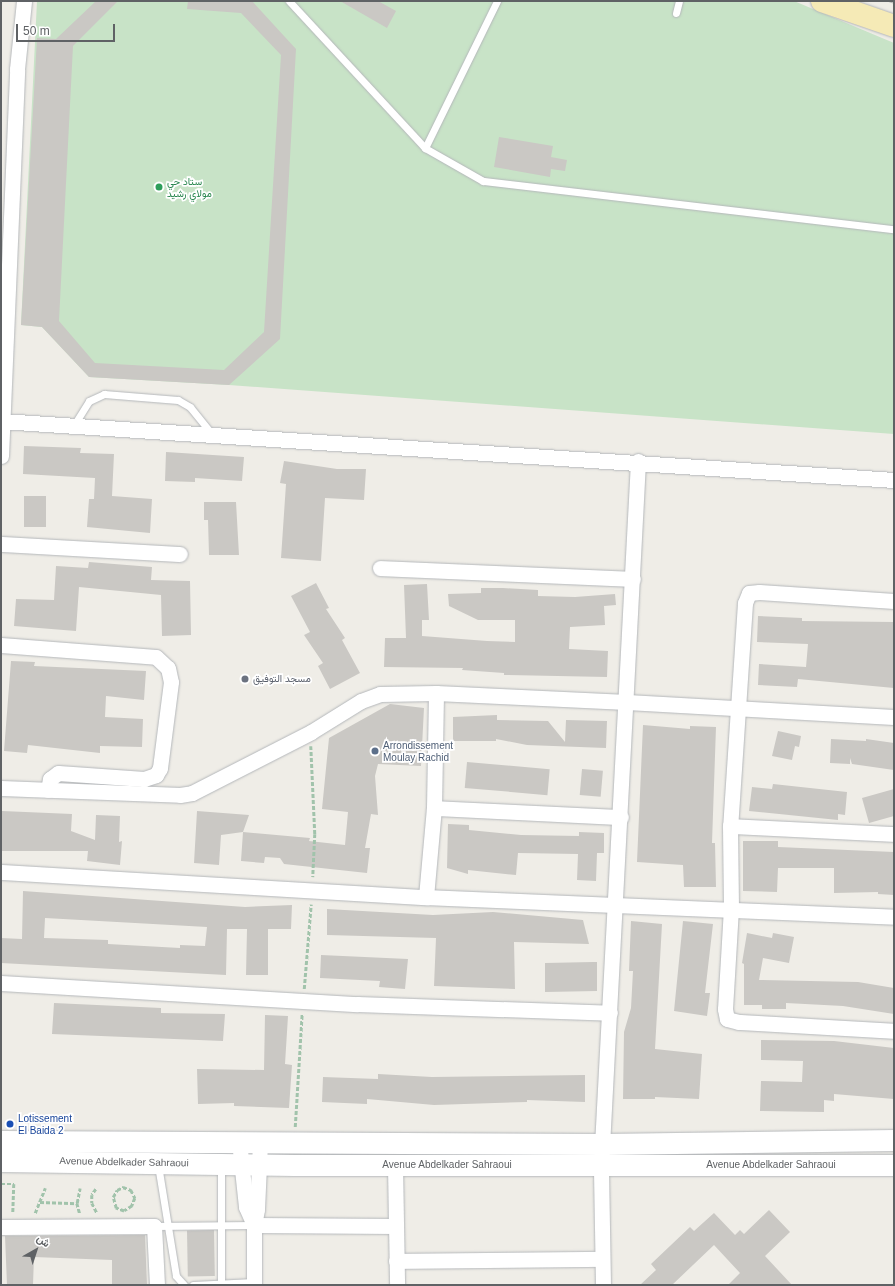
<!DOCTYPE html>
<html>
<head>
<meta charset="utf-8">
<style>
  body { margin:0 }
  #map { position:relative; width:895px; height:1286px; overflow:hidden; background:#efede7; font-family:Arial,Vazirmatn,sans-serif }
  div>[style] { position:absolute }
  .green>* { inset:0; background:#c8e3c7 }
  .building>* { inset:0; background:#cac8c4; transform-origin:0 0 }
  .path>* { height:2.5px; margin-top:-1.25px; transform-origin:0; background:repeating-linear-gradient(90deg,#a1c3ab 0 4px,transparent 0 6px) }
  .roads { filter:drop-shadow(0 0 1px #b4b7ba) drop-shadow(0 0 1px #b4b7ba) }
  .lane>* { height:7px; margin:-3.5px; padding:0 3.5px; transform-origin:3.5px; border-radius:3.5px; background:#fff }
  .street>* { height:15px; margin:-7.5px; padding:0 7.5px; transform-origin:7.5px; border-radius:7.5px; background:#fff }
  .secondary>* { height:21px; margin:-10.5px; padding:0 10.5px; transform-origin:10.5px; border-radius:10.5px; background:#fff }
  .primary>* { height:22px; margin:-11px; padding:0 11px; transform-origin:11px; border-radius:11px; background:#f5eab6 }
  .tram>* { height:1px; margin:-0.5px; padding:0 0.5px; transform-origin:0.5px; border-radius:0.5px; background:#b5b6b6 }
  .dots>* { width:11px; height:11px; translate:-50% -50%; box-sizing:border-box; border:2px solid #fff; border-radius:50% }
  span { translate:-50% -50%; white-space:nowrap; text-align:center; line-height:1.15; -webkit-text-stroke:3.5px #fff; paint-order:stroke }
  .leisure-label { font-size:10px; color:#27864d }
  .left { translate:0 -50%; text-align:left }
  .worship-label { font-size:10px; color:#5b616d }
  .service-label { font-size:10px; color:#4e5e75 }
  .transit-label { font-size:10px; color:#164399 }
  .street-label { font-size:10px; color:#5f6265 }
  .frame { position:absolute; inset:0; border:2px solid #5f6265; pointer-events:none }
  .north { position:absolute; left:16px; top:1230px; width:40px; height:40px; -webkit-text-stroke:3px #fff; paint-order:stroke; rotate:39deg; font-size:11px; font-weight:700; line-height:16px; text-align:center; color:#5f6265 }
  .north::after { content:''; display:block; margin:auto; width:14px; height:18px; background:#5f6265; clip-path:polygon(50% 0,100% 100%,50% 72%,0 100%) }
  .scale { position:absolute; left:16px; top:24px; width:99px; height:18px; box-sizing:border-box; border:2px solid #5f6265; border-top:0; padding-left:5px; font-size:12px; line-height:14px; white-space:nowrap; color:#5f6265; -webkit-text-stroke:3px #fff; paint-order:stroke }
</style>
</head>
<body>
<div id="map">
  <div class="green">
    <div style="clip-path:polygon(37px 1px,794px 1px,894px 43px,894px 434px,229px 385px,89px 377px,42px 327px,21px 325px)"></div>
  </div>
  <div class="building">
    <div style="clip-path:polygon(96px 1px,118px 1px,73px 46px,59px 321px,95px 363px,224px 370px,264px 332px,281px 55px,241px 13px,187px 9px,188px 1px,252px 1px,296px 49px,280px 339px,229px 385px,89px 377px,42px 327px,21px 325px,37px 38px,56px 39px)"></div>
    <div style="clip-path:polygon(340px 1px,378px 1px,396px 11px,387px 28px)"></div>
    <div style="clip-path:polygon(499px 137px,553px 146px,551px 157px,567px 160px,565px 171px,551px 169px,550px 177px,494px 167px)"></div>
    <div style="clip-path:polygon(24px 446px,81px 448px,80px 453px,114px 454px,112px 496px,152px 499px,150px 533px,87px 527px,89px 499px,94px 499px,95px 478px,23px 474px)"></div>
    <div style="clip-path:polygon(166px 452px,244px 457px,242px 481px,195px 478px,195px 482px,165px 481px)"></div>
    <div style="clip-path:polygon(284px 461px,337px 469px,366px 469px,364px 500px,325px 498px,321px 561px,281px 558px,286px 484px,280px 483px)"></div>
    <div style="left:24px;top:496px;width:22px;height:31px"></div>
    <div style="clip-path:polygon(204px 502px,236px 502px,239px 555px,209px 555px,208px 520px,204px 520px)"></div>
    <div style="clip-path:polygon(89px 562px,152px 567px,151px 580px,190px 581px,191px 635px,162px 636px,161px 595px,79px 587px,76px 631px,14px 626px,16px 599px,54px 600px,56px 566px,88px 568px)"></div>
    <div style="clip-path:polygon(316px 583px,329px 608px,326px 609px,345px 638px,342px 640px,360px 673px,330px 689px,318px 666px,323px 663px,304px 635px,310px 632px,291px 596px)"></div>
    <div style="clip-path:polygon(427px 584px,429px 620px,422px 620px,422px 636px,487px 641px,515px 642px,515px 620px,478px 620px,449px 606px,448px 594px,481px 593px,481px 588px,503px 588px,538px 590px,538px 596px,575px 597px,615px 594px,616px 605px,604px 606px,605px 625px,570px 627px,569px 649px,608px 651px,607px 677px,504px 675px,504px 673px,462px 670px,463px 668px,384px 667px,385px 638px,406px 638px,404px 585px)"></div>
    <div style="clip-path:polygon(758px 616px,802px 618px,802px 621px,894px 622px,894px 688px,798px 679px,797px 687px,758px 685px,759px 664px,806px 667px,808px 644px,757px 642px)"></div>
    <div style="clip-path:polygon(11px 661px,35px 662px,34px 666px,146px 671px,144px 700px,106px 696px,105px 717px,143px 719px,142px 747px,100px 746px,100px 753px,28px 745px,27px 753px,4px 751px)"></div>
    <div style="clip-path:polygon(390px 704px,424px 708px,421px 766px,378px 764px,375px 776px,378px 815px,371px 814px,365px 848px,370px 848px,367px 873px,284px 864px,280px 858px,265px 857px,264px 863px,241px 861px,243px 832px,310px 838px,309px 841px,345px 845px,348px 812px,322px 809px,329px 738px)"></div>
    <div style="clip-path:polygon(497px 715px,497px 720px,548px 721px,565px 742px,566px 720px,607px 721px,606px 748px,527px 745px,496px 739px,496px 741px,453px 741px,453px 717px)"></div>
    <div style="clip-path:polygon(643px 725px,690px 729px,690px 726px,716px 727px,712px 843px,715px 843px,716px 887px,684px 887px,683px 865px,637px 862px)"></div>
    <div style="clip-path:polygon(778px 731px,801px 736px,799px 747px,795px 746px,792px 760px,772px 756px)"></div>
    <div style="clip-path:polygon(831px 739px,866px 741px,866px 739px,894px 743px,894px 770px,852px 764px,850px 758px,850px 764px,830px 763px)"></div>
    <div style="left:467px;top:762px;width:83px;height:26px;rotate:5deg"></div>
    <div style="left:582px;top:769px;width:21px;height:26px;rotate:5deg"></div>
    <div style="clip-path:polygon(773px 784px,847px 792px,845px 815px,838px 814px,838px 820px,749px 811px,752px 787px,772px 789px)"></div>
    <div style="clip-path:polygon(894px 789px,894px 816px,869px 823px,862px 798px)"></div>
    <div style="clip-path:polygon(2px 811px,72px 814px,71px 831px,95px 840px,96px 815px,120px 816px,119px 842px,122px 841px,120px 865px,87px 861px,88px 851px,2px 851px)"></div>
    <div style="clip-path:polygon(197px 811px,249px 815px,243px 832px,221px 835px,219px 865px,194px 863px)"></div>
    <div style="clip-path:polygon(448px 824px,469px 825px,469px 830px,521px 835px,579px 836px,579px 832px,604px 833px,604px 853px,597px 853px,596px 881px,577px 880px,578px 854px,518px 853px,516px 875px,468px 870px,468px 874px,447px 868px)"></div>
    <div style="clip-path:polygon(743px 841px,778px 841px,778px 847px,894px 852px,894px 895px,878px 894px,878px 892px,834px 893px,834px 868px,778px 868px,777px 892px,743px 891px)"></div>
    <div style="clip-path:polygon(evenodd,23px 891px,245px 907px,292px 905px,291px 929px,268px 929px,268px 975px,246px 975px,247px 929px,227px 929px,226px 975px,1px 963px,1px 938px,22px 939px,23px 891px,45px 918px,207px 927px,205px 946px,180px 945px,180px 948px,108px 944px,108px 940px,44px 938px,45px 918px)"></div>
    <div style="clip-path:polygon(327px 909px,433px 915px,493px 912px,583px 920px,589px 944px,514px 942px,515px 989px,434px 986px,436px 938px,327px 935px)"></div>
    <div style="clip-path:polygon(631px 921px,662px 924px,655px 1049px,702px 1054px,699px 1099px,655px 1097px,655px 1099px,623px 1099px,624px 1032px,631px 1008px,633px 971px,629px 971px)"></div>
    <div style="clip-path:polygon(683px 921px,713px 924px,705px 993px,710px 993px,707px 1016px,674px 1011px)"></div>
    <div style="clip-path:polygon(747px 933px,772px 938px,773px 933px,794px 937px,789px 963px,763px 958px,759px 980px,858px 982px,894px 988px,894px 1014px,843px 1006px,786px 1003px,786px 1009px,762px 1009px,762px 1005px,744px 1005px,744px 964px,742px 963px)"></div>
    <div style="clip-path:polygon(321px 955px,408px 959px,405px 989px,379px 987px,380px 981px,320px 978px)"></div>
    <div style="clip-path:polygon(593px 962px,597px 962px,597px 991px,545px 992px,545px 963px)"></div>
    <div style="clip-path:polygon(54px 1003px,161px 1008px,161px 1013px,225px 1014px,223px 1041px,52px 1034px)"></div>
    <div style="clip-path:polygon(265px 1015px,288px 1016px,285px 1064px,292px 1065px,289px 1108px,234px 1106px,234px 1103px,198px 1104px,197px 1069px,264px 1070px)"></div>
    <div style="clip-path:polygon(761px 1040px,834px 1041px,894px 1048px,894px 1099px,834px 1094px,834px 1101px,824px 1100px,824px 1112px,760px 1111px,761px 1081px,802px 1082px,803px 1061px,761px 1060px)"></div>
    <div style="clip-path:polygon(378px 1074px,432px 1077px,585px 1075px,585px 1102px,527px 1100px,527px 1102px,434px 1105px,367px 1099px,367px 1104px,322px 1102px,323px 1077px,378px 1079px)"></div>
    <div style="clip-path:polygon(769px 1210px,790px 1232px,765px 1256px,792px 1285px,728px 1285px,740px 1273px,714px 1245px,672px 1285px,640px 1285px,656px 1270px,651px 1264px,690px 1227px,694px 1231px,714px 1213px,735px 1235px,740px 1230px,744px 1234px)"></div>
    <div style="left:214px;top:1230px;width:46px;height:27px;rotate:89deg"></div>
    <div style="clip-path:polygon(145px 1235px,147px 1285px,112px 1285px,112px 1260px,34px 1257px,33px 1285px,7px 1285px,5px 1236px)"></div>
  </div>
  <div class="path">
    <div style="left:311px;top:746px;width:88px;rotate:87.4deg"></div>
    <div style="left:315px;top:834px;width:43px;rotate:92.7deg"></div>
    <div style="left:304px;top:989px;width:85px;rotate:-85.3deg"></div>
    <div style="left:295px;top:1127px;width:113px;rotate:-86.5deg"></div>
    <div style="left:1px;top:1184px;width:13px"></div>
    <div style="left:14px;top:1184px;width:29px;rotate:92deg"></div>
    <div style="left:96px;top:1189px;width:7px;rotate:124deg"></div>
    <div style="left:92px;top:1195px;width:8px;rotate:90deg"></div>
    <div style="left:92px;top:1203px;width:11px;rotate:63deg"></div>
    <div style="left:40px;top:1202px;width:37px;rotate:2deg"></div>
    <div style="left:77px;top:1203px;width:11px;rotate:75deg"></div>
    <div style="left:77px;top:1203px;width:15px;rotate:-79deg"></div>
    <div style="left:124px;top:1211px;width:9px;rotate:-159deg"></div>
    <div style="left:116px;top:1208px;width:11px;rotate:-105deg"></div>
    <div style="left:113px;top:1197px;width:8px;rotate:-60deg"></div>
    <div style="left:117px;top:1190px;width:7px;rotate:-27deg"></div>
    <div style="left:123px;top:1187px;width:9px;rotate:21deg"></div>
    <div style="left:131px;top:1190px;width:9px;rotate:63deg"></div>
    <div style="left:135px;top:1198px;width:9px;rotate:111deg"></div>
    <div style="left:132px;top:1206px;width:9px;rotate:148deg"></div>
    <div style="left:35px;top:1213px;width:27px;rotate:-68deg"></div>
  </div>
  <div class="roads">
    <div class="lane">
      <div style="left:289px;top:1px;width:200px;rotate:47.2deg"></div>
      <div style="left:425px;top:148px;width:67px;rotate:29.6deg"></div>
      <div style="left:483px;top:181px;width:414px;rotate:6.7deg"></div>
      <div style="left:676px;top:13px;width:12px;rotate:-76deg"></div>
      <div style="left:425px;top:148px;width:164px;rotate:-63.9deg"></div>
      <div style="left:74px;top:425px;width:28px;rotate:-58deg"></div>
      <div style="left:89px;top:401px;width:17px;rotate:-25deg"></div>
      <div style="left:104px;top:394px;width:74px;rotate:4.6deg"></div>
      <div style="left:178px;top:400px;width:14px;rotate:30deg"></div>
      <div style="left:190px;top:407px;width:33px;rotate:51deg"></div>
      <div style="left:158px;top:1165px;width:112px;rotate:80.8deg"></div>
      <div style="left:176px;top:1276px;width:12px;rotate:48deg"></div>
      <div style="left:221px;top:1166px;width:118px;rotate:90deg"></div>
      <div style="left:154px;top:1226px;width:100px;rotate:-0.6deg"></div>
      <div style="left:193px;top:1285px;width:61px;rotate:-2.8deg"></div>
    </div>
    <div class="street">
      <div style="left:1px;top:421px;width:895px;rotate:3.78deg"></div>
      <div style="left:1px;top:456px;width:387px;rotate:-87.6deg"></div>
      <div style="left:17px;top:69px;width:68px;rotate:-84.1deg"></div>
      <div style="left:1px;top:544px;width:179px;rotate:3.2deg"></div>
      <div style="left:380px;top:568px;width:253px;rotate:2.5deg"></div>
      <div style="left:894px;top:601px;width:135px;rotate:-176.2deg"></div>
      <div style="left:759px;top:592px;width:10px;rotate:174deg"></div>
      <div style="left:749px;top:593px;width:11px;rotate:112deg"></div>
      <div style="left:745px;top:603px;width:224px;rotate:93.8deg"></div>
      <div style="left:730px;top:826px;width:82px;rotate:89.3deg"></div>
      <div style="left:731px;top:908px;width:101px;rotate:93.4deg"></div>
      <div style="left:725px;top:1009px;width:10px;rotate:79deg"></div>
      <div style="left:727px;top:1019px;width:12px;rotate:14deg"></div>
      <div style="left:739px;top:1022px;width:155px;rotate:3.3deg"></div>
      <div style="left:1px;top:645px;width:155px;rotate:4.4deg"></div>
      <div style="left:156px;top:657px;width:16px;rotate:43deg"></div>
      <div style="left:168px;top:668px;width:14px;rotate:78deg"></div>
      <div style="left:171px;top:682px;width:87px;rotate:97.3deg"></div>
      <div style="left:160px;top:768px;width:8px;rotate:120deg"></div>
      <div style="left:156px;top:775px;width:13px;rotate:162deg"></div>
      <div style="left:144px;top:779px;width:86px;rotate:-176deg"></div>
      <div style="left:58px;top:773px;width:10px;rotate:143deg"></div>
      <div style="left:50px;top:779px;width:11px;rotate:100deg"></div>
      <div style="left:1px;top:788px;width:179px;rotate:2.2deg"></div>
      <div style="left:180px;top:795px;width:12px;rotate:-9deg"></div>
      <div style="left:192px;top:793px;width:134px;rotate:-27.1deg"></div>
      <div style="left:311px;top:732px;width:59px;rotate:-31.8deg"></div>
      <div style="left:361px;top:701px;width:20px;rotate:-20deg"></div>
      <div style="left:380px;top:694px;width:56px;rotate:-1deg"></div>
      <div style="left:436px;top:693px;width:191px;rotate:2.7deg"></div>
      <div style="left:627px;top:702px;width:267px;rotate:3.2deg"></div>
      <div style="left:434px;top:808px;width:187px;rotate:2.8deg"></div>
      <div style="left:730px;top:826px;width:164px;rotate:2.8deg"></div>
      <div style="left:1px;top:872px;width:426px;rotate:3.4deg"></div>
      <div style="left:426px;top:897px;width:468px;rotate:2.4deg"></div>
      <div style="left:426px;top:897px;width:89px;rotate:-84.9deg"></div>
      <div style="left:434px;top:808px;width:115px;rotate:-89deg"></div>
      <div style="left:1px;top:983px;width:357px;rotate:3.4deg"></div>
      <div style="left:357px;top:1004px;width:253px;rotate:2deg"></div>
      <div style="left:239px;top:1141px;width:66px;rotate:83.9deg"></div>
      <div style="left:246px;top:1207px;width:20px;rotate:66deg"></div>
      <div style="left:395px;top:1165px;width:120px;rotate:89deg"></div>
      <div style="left:254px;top:1225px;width:142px;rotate:0.4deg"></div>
      <div style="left:1px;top:1227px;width:153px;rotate:-0.4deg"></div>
      <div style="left:154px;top:1226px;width:59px;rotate:87.1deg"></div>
      <div style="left:396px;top:1261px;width:206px;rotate:-0.6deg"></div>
      <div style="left:254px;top:1285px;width:60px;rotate:-90deg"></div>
      <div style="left:254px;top:1225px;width:16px;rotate:-79deg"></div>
      <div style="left:257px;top:1209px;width:67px;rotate:-87.4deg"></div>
      <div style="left:603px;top:1285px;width:120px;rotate:-91deg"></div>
      <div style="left:601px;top:1165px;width:705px;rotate:-86.99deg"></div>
    </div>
    <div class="secondary">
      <div style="left:1px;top:1141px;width:602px;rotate:0.29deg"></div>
      <div style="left:603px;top:1144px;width:291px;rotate:-0.8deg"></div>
      <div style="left:1px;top:1161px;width:293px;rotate:0.8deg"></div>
      <div style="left:294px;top:1165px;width:600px"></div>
    </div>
    <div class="primary">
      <div style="left:822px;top:1px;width:76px;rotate:19.1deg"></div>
    </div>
  </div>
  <div class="tram">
    <div style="left:888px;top:1px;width:6px;rotate:18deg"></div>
  </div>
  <div class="dots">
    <div style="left:159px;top:187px;background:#2e9e5b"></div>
    <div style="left:245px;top:679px;background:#6b7280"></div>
    <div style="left:375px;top:751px;background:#5c6f8a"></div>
    <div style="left:10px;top:1124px;background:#1a4fb4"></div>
  </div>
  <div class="leisure-label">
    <span class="left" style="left:167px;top:187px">ستاد حي<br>مولاي رشيد</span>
  </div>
  <div class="worship-label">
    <span class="left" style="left:253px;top:679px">مسجد التوفيق</span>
  </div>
  <div class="service-label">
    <span class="left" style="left:383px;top:751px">Arrondissement<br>Moulay Rachid</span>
  </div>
  <div class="transit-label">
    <span class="left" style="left:18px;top:1124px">Lotissement<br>El Baida 2</span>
  </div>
  <div class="street-label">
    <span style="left:124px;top:1162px;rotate:1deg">Avenue Abdelkader Sahraoui</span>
    <span style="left:447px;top:1165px">Avenue Abdelkader Sahraoui</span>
    <span style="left:771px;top:1165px">Avenue Abdelkader Sahraoui</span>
  </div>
  <div class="frame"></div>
  <div class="north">ش</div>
  <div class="scale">50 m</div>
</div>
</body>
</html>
